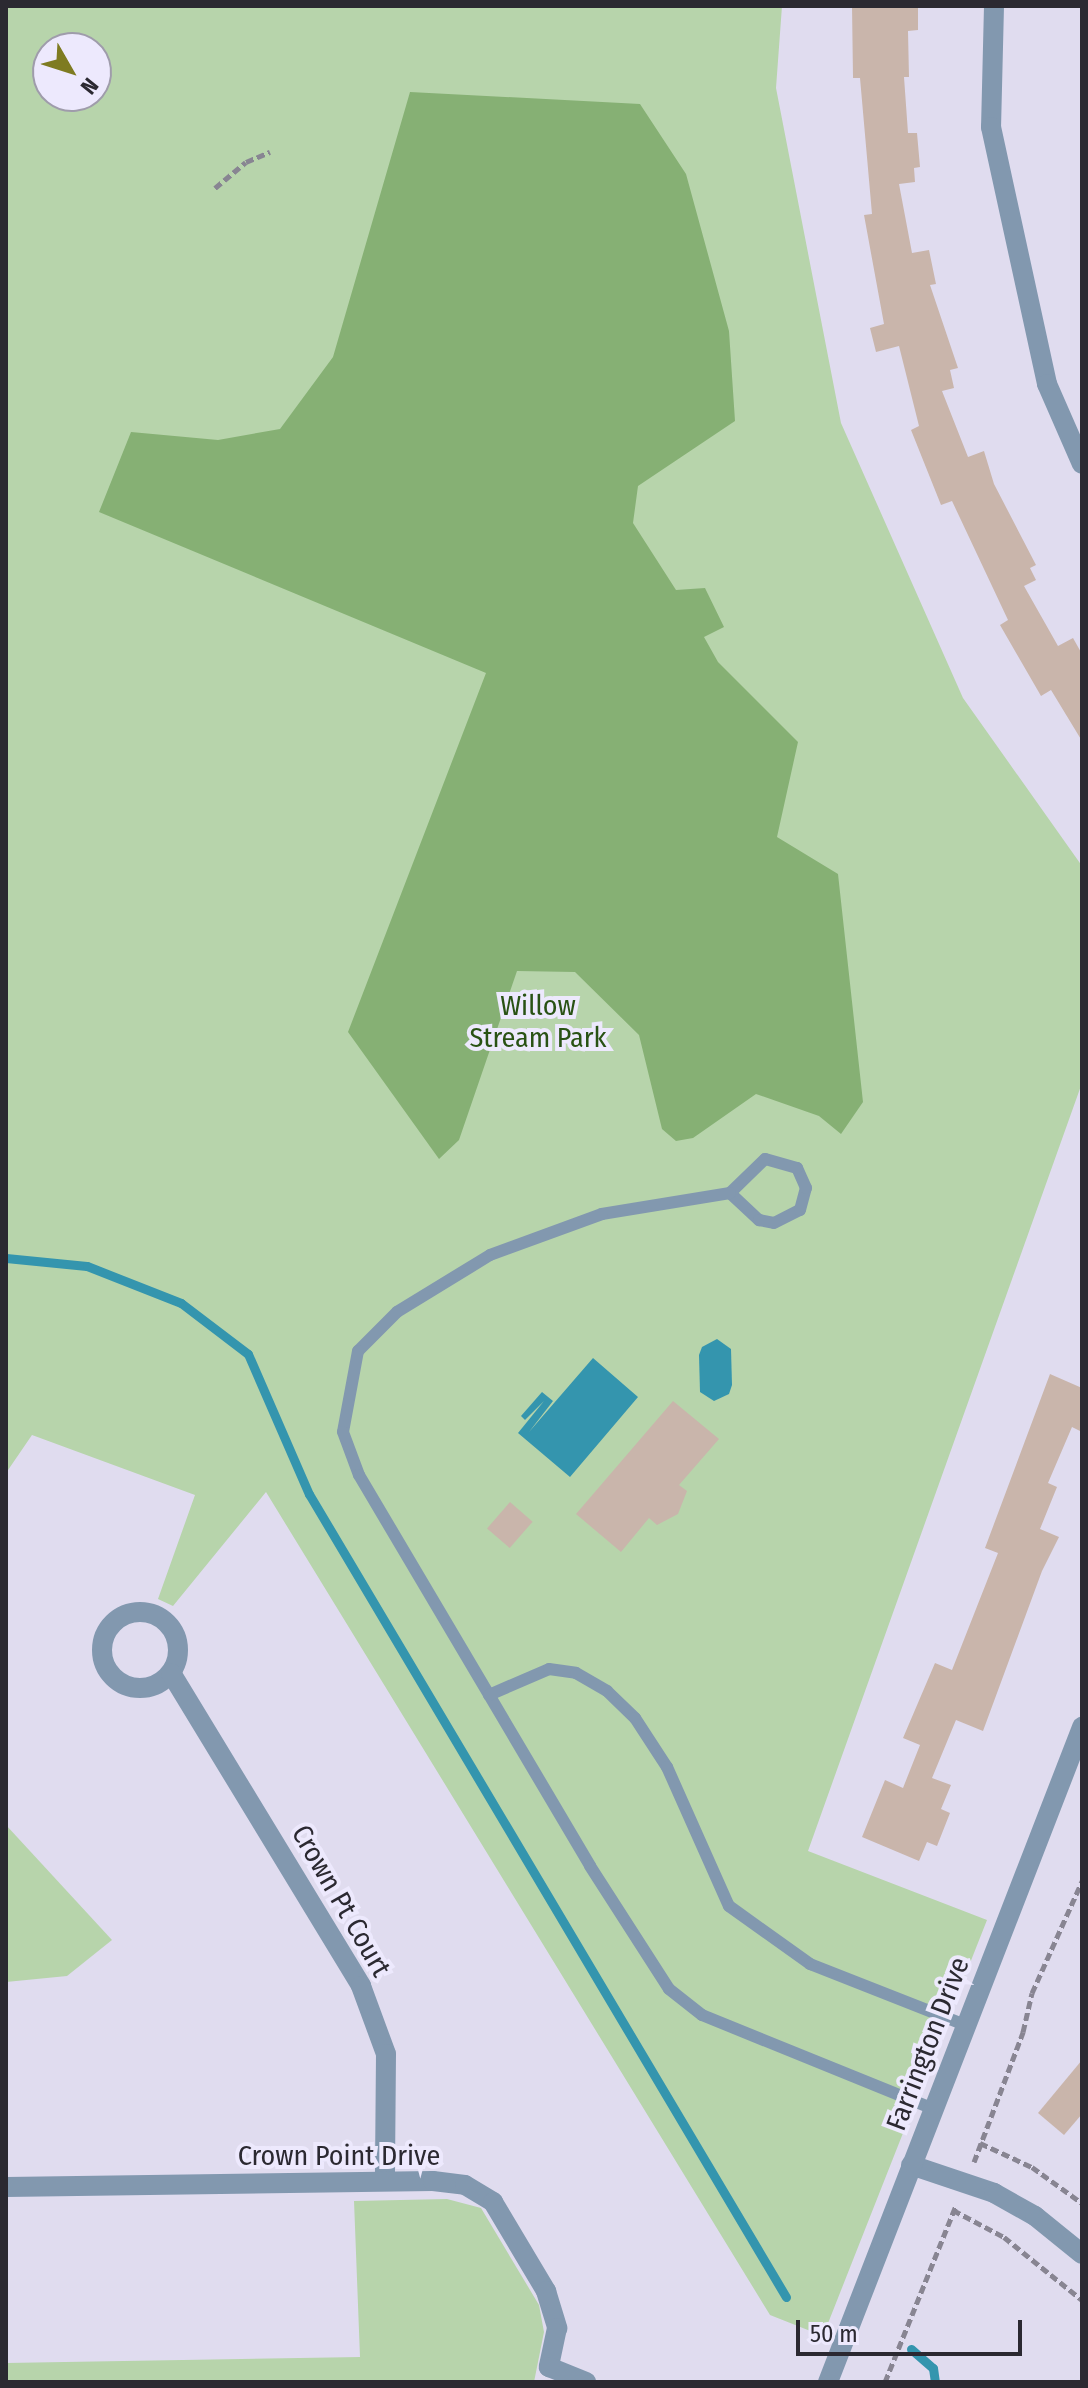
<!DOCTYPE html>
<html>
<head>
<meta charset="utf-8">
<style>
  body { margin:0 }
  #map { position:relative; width:1088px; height:2388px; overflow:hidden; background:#e0dcef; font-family:"Fira Sans Condensed",sans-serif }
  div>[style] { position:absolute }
  .green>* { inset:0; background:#b7d4ab }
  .forest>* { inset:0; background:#86b074 }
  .water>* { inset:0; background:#3495ae }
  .stream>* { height:9px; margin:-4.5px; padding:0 4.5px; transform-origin:4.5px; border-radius:4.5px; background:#3495ae }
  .building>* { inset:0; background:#c9b5ab; transform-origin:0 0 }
  .path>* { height:5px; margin-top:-2.5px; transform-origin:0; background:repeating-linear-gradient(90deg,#888592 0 8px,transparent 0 12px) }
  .service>* { height:12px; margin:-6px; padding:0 6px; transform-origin:6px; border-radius:6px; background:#8298af }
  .minor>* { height:20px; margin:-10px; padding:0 10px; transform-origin:10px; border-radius:10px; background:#8298af }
  .minor>.ring { margin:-10px; padding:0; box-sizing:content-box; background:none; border:20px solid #8298af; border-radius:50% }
  span { translate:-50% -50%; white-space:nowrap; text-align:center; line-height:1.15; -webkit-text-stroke:8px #ede9fd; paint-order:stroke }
  .park-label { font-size:28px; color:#295214 }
  .street-label { font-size:28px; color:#2b2931 }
  .frame { position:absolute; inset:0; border:8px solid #2b2931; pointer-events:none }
  .north { position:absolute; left:32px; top:32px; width:80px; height:80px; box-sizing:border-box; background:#ede9fd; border:2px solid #9f9cab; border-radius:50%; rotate:129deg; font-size:22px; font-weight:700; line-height:32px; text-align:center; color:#2b2931 }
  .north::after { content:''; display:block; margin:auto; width:28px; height:36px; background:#7e7b21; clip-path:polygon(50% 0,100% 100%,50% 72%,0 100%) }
  .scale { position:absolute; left:796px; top:2320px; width:226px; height:36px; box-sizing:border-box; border:4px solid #2b2931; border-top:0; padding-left:10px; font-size:24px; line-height:28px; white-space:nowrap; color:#2b2931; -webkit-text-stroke:6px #ede9fd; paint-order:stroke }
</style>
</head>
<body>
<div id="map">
  <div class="green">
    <div style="clip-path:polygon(evenodd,6px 6px,782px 6px,776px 88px,841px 423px,963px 698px,1082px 866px,1082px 1083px,808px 1851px,987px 1920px,823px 2336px,770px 2315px,266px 1492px,173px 1606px,158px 1599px,195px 1495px,32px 1435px,6px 1473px,6px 6px,48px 48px,96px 48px,96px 96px,48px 96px,48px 48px)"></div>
    <div style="clip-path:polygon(6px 1825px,112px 1940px,67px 1976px,6px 1982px)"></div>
    <div style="clip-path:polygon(447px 2199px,481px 2208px,539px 2305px,544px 2332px,534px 2382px,6px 2382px,6px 2363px,360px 2357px,354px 2201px)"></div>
  </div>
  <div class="forest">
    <div style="clip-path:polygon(410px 92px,640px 104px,686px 174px,729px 331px,735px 421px,638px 486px,633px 523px,676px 590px,705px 588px,724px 627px,704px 637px,718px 662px,798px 742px,777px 837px,838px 874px,863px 1102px,841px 1134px,819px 1116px,756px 1094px,693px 1138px,676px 1141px,662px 1129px,639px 1035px,575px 972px,517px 971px,459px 1140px,439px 1159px,348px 1032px,486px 673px,99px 512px,131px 432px,218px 440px,280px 429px,333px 357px)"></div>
  </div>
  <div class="water">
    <div style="clip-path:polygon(717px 1339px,731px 1349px,732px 1385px,729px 1394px,714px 1401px,700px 1392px,699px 1355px,702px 1347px)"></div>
    <div style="clip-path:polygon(593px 1358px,638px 1397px,570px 1477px,518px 1433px,544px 1401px,525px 1420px,521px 1416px,542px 1392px,553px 1401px,529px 1432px)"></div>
  </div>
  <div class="stream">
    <div style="left:6px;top:1258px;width:81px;rotate:5.6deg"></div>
    <div style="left:87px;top:1266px;width:101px;rotate:21.5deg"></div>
    <div style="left:181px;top:1303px;width:84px;rotate:37.3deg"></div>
    <div style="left:248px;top:1354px;width:153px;rotate:66.5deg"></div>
    <div style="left:309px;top:1494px;width:934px;rotate:59.29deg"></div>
    <div style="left:911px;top:2349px;width:29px;rotate:41deg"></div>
    <div style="left:933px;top:2368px;width:14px;rotate:82deg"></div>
  </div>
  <div class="building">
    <div style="clip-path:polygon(852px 6px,918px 6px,918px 30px,908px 31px,909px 77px,904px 77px,908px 133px,917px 133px,920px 167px,914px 168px,915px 182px,899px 184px,912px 253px,929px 250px,936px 284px,930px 285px,958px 368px,950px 370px,954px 388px,942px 391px,968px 457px,984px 451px,994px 484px,1036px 565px,1030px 568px,1036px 580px,1024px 586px,1058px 646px,1073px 638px,1082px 654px,1082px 741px,1051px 690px,1041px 696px,1000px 625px,1008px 620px,952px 501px,941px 505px,911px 430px,919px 426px,899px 346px,876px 352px,870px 328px,884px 324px,864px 215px,872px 214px,860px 78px,853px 78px)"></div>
    <div style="clip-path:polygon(1050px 1374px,1082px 1388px,1082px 1432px,1072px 1427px,1048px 1483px,1057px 1487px,1040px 1529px,1059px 1537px,1042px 1571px,983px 1731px,956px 1720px,932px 1778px,951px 1785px,941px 1809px,950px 1813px,937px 1846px,927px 1842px,919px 1861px,862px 1837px,885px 1780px,903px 1788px,920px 1745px,903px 1738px,935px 1663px,952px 1670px,998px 1553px,985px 1548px)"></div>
    <div style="clip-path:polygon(673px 1401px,719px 1439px,679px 1485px,687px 1491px,678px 1514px,657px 1525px,649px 1518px,621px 1552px,576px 1514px)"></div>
    <div style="left:510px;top:1502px;width:30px;height:35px;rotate:41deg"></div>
    <div style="clip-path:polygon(1082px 2060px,1082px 2114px,1064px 2135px,1038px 2113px)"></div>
  </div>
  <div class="path">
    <div style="left:215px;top:188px;width:40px;rotate:-40deg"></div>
    <div style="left:246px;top:162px;width:26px;rotate:-23deg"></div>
    <div style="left:980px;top:2143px;width:57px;rotate:24.8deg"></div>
    <div style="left:1032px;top:2167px;width:62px;rotate:35.8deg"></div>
    <div style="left:974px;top:2162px;width:139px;rotate:-69.3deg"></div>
    <div style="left:1023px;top:2032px;width:40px;rotate:-77deg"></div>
    <div style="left:1032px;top:1993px;width:123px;rotate:-65.9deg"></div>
    <div style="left:953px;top:2210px;width:58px;rotate:27.9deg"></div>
    <div style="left:1004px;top:2237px;width:100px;rotate:38.9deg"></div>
    <div style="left:885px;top:2382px;width:191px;rotate:-68.1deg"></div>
  </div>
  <div class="service">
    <div style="left:730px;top:1193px;width:40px;rotate:43deg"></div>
    <div style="left:759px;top:1220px;width:15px;rotate:11deg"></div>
    <div style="left:774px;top:1223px;width:29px;rotate:-27deg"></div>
    <div style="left:800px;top:1210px;width:23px;rotate:-75deg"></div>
    <div style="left:806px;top:1188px;width:22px;rotate:-114deg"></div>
    <div style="left:797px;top:1168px;width:33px;rotate:-164deg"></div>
    <div style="left:765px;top:1159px;width:49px;rotate:135.8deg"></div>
    <div style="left:730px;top:1193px;width:130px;rotate:170.7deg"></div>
    <div style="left:602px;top:1214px;width:119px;rotate:159.9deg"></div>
    <div style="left:490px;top:1255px;width:109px;rotate:148.5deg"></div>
    <div style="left:397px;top:1312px;width:55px;rotate:135deg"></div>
    <div style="left:358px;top:1351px;width:82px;rotate:100.5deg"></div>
    <div style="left:343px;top:1432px;width:46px;rotate:69.6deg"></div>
    <div style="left:359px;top:1475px;width:454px;rotate:59.4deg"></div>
    <div style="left:590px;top:1866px;width:146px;rotate:57.3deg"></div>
    <div style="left:669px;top:1989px;width:42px;rotate:38.2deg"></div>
    <div style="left:702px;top:2015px;width:249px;rotate:22.1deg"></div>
    <div style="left:489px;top:1695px;width:65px;rotate:-23.4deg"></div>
    <div style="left:549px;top:1669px;width:27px;rotate:8deg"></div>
    <div style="left:576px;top:1673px;width:36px;rotate:30deg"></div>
    <div style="left:607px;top:1691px;width:39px;rotate:44deg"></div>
    <div style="left:635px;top:1718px;width:59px;rotate:56.9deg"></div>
    <div style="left:667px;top:1767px;width:152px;rotate:66deg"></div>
    <div style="left:729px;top:1906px;width:100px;rotate:35.6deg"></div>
    <div style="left:810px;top:1964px;width:167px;rotate:21.5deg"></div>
  </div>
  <div class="minor">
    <div style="left:994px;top:6px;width:121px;rotate:91.4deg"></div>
    <div style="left:991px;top:127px;width:263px;rotate:77.7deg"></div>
    <div style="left:1047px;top:384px;width:87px;rotate:66.4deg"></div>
    <div class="ring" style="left:102px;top:1612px;width:56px;height:56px"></div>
    <div style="left:171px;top:1673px;width:366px;rotate:58.7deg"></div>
    <div style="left:361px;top:1986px;width:72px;rotate:69.8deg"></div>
    <div style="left:386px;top:2054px;width:127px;rotate:90.5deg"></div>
    <div style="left:911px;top:2165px;width:88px;rotate:18.6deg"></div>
    <div style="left:994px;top:2193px;width:47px;rotate:29.3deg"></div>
    <div style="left:1035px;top:2216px;width:60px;rotate:39deg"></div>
    <div style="left:6px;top:2187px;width:427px;rotate:-0.8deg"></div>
    <div style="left:433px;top:2181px;width:32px;rotate:7deg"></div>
    <div style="left:465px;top:2185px;width:33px;rotate:31deg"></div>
    <div style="left:493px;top:2202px;width:104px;rotate:59.2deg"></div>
    <div style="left:546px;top:2291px;width:39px;rotate:73deg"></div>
    <div style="left:557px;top:2328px;width:40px;rotate:102deg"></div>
    <div style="left:549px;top:2367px;width:40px;rotate:22deg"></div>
    <div style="left:828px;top:2382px;width:703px;rotate:-68.8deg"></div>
  </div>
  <div class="park-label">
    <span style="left:538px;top:1022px">Willow<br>Stream Park</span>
  </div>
  <div class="street-label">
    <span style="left:341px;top:1901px;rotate:60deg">Crown Pt Court</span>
    <span style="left:928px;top:2044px;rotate:-69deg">Farrington Drive</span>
    <span style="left:339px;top:2156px">Crown Point Drive</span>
  </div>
  <div class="frame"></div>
  <div class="north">N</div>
  <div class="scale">50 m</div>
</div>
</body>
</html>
